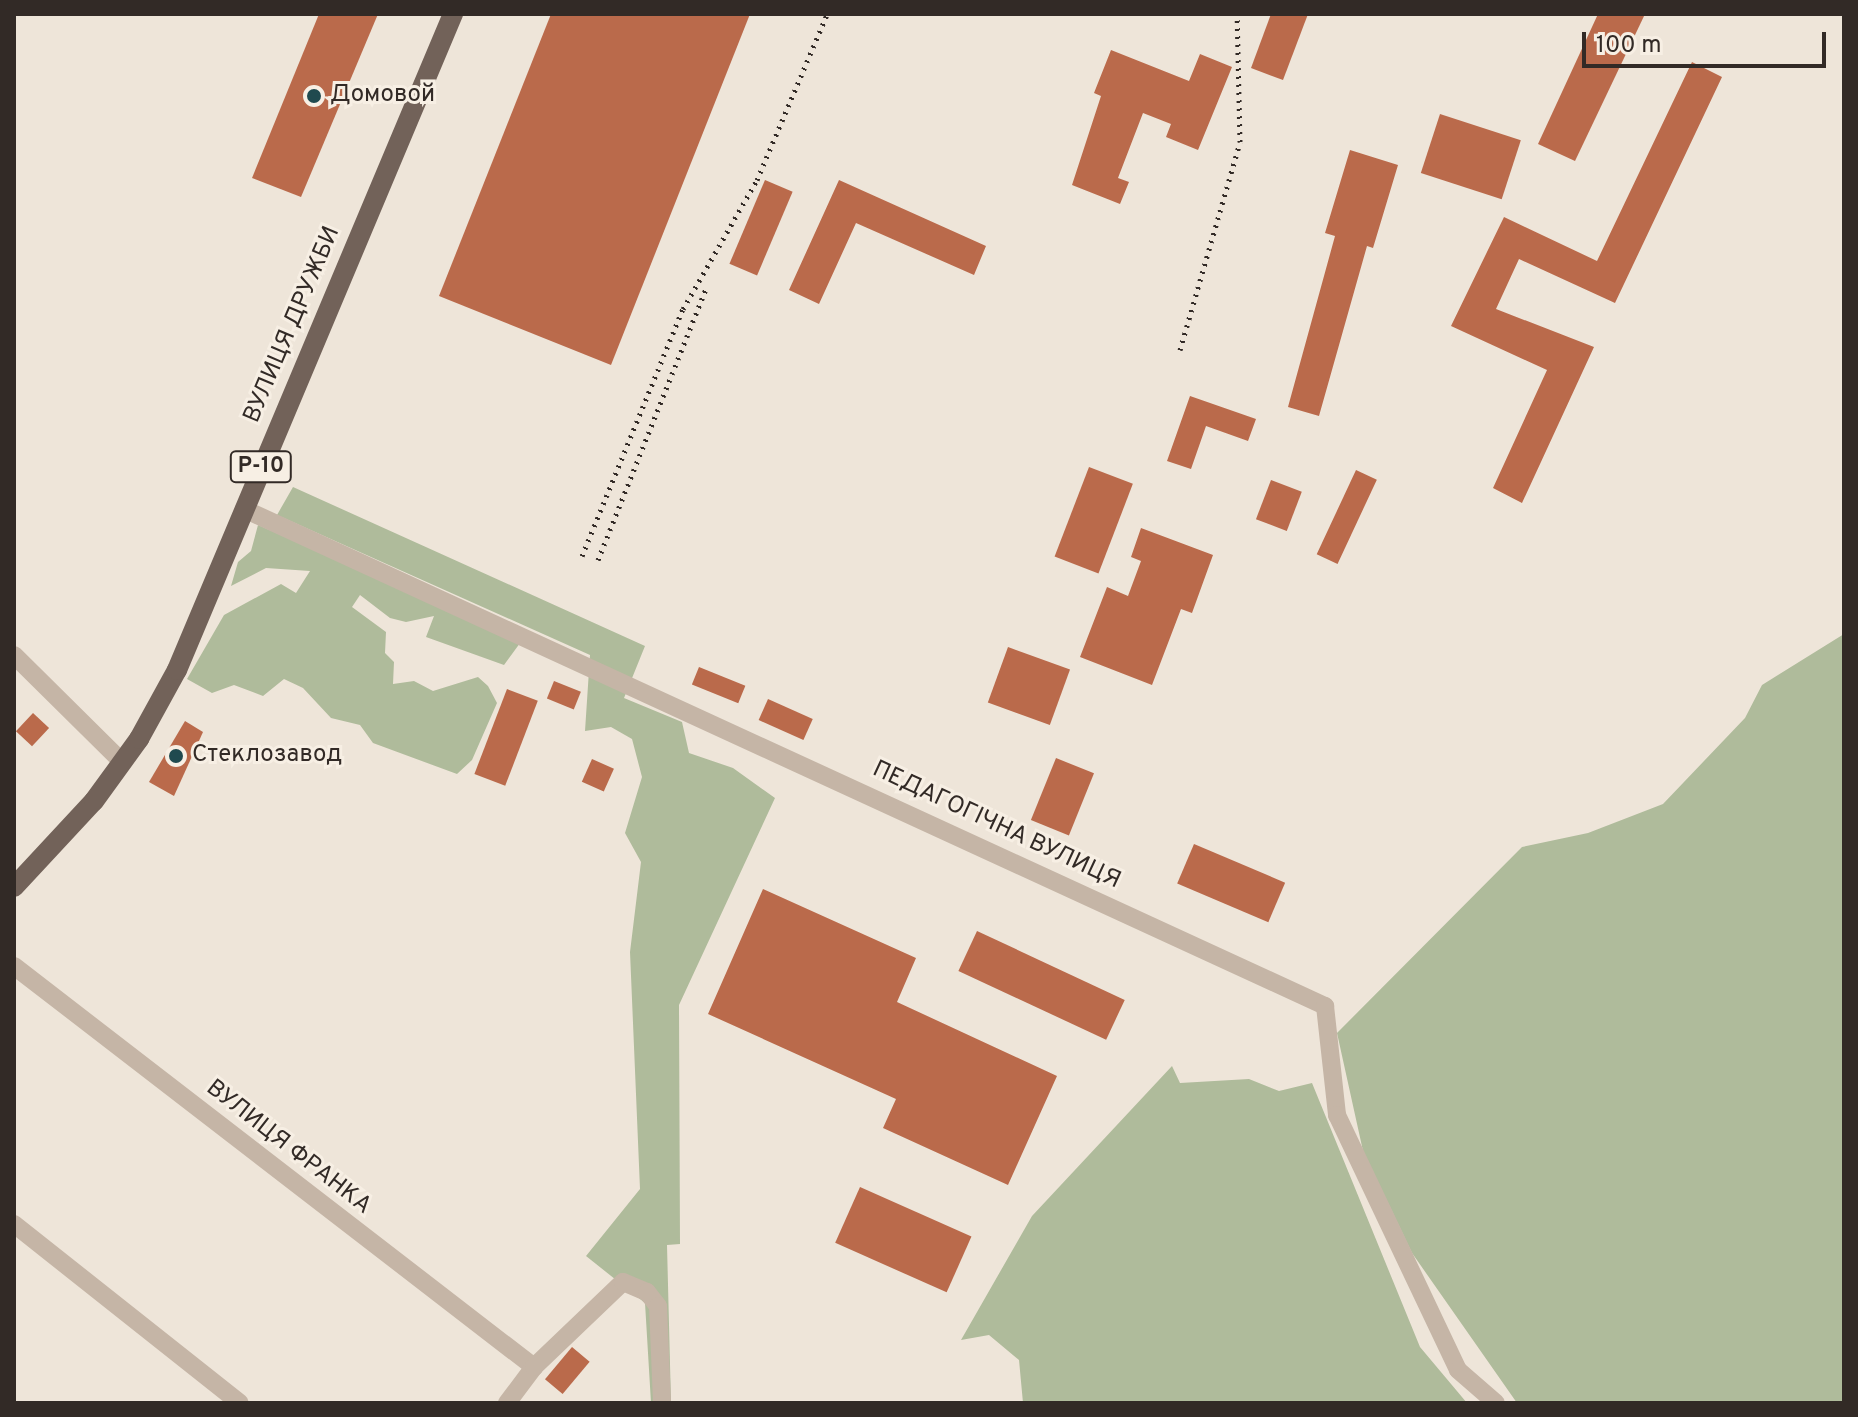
<!DOCTYPE html>
<html>
<head>
<meta charset="utf-8">
<style>
  body { margin:0 }
  #map { position:relative; width:1858px; height:1417px; overflow:hidden; background:#eee5d9; font-family:Overpass,sans-serif }
  div>[style] { position:absolute }
  .green>* { inset:0; background:#afbb9b }
  .building>* { inset:0; background:#ba6a4b; transform-origin:0 0 }
  .street>* { height:18px; margin:-9px; padding:0 9px; transform-origin:9px; border-radius:9px; background:#c5b5a6 }
  .primary>* { height:20px; margin:-10px; padding:0 10px; transform-origin:10px; border-radius:10px; background:#726259 }
  .rail>* { height:5px; margin-top:-2.5px; transform-origin:0; background:repeating-linear-gradient(90deg,#322a26 0 2px,transparent 0 8px) }
  .dots>* { width:22px; height:22px; translate:-50% -50%; box-sizing:border-box; border:4px solid #f7efe4; border-radius:50% }
  span { translate:-50% -50%; white-space:nowrap; text-align:center; line-height:1.15; -webkit-text-stroke:6px #f7efe4; paint-order:stroke }
  .shield-label span { padding:2px 6px; background:#f7efe4; border:2px solid; border-radius:6px; -webkit-text-stroke-width:0 }
  .shield-label { font-size:22px; color:#322a26; font-weight:700 }
  .poi-label { font-size:24px; color:#322a26 }
  .left { translate:0 -50%; text-align:left }
  .street-label { font-size:24px; color:#322a26 }
  .frame { position:absolute; inset:0; border:16px solid #322a26; pointer-events:none }
  .scale { position:absolute; left:1582px; top:32px; width:244px; height:36px; box-sizing:border-box; border:4px solid #322a26; border-top:0; padding-left:10px; font-size:24px; line-height:28px; white-space:nowrap; color:#322a26; -webkit-text-stroke:6px #f7efe4; paint-order:stroke }
</style>
</head>
<body>
<div id="map">
  <div class="green">
    <div style="clip-path:polygon(293px 487px,645px 646px,624px 698px,682px 722px,689px 753px,733px 768px,775px 798px,679px 1005px,680px 1244px,667px 1245px,671px 1403px,651px 1403px,645px 1303px,586px 1256px,640px 1189px,630px 952px,641px 862px,625px 833px,642px 777px,632px 739px,611px 727px,585px 731px,590px 655px,277px 515px)"></div>
    <div style="clip-path:polygon(258px 525px,523px 639px,504px 665px,426px 637px,434px 616px,406px 622px,390px 618px,360px 595px,352px 607px,386px 632px,385px 653px,394px 662px,393px 684px,414px 681px,433px 691px,478px 677px,488px 686px,497px 703px,472px 760px,457px 774px,373px 743px,360px 725px,331px 718px,303px 688px,284px 679px,263px 696px,234px 685px,212px 693px,187px 679px,224px 615px,281px 584px,296px 593px,310px 571px,266px 568px,231px 586px,238px 562px,251px 551px)"></div>
    <div style="clip-path:polygon(1844px 634px,1844px 1403px,1517px 1403px,1412px 1253px,1363px 1151px,1337px 1033px,1522px 847px,1588px 833px,1663px 804px,1745px 718px,1762px 685px)"></div>
    <div style="clip-path:polygon(1172px 1066px,1180px 1083px,1249px 1079px,1279px 1091px,1312px 1083px,1420px 1347px,1467px 1403px,1023px 1403px,1019px 1360px,989px 1335px,961px 1340px,1032px 1216px)"></div>
  </div>
  <div class="building">
    <div style="clip-path:polygon(319px 14px,378px 14px,301px 197px,252px 178px)"></div>
    <div style="clip-path:polygon(551px 14px,750px 14px,611px 365px,439px 296px)"></div>
    <div style="clip-path:polygon(1271px 14px,1308px 14px,1283px 80px,1251px 68px)"></div>
    <div style="clip-path:polygon(1598px 14px,1645px 14px,1575px 161px,1538px 144px)"></div>
    <div style="clip-path:polygon(1111px 50px,1189px 81px,1200px 54px,1232px 67px,1198px 150px,1166px 137px,1171px 124px,1143px 113px,1118px 178px,1129px 182px,1120px 204px,1072px 185px,1101px 96px,1094px 93px)"></div>
    <div style="clip-path:polygon(1692px 62px,1722px 77px,1615px 303px,1519px 259px,1496px 309px,1594px 347px,1522px 503px,1493px 488px,1547px 370px,1451px 326px,1504px 217px,1597px 261px)"></div>
    <div style="left:1440px;top:114px;width:85px;height:62px;rotate:18deg"></div>
    <div style="clip-path:polygon(1350px 150px,1398px 165px,1373px 248px,1367px 246px,1319px 416px,1288px 407px,1335px 236px,1325px 233px)"></div>
    <div style="left:765px;top:180px;width:30px;height:91px;rotate:23deg"></div>
    <div style="clip-path:polygon(839px 180px,986px 246px,974px 275px,856px 223px,819px 304px,789px 290px)"></div>
    <div style="clip-path:polygon(1190px 396px,1256px 419px,1248px 441px,1206px 426px,1191px 469px,1167px 461px)"></div>
    <div style="left:1089px;top:467px;width:47px;height:96px;rotate:21deg"></div>
    <div style="left:1356px;top:470px;width:23px;height:93px;rotate:25deg"></div>
    <div style="left:1271px;top:480px;width:33px;height:42px;rotate:21deg"></div>
    <div style="clip-path:polygon(1141px 528px,1213px 555px,1192px 613px,1181px 609px,1152px 685px,1080px 657px,1107px 587px,1128px 596px,1141px 561px,1131px 557px)"></div>
    <div style="left:1008px;top:647px;width:66px;height:59px;rotate:20deg"></div>
    <div style="left:699px;top:667px;width:50px;height:19px;rotate:22deg"></div>
    <div style="left:554px;top:681px;width:29px;height:19px;rotate:22deg"></div>
    <div style="left:507px;top:689px;width:33px;height:91px;rotate:21deg"></div>
    <div style="left:768px;top:699px;width:49px;height:23px;rotate:24deg"></div>
    <div style="left:33px;top:713px;width:22px;height:25px;rotate:43deg"></div>
    <div style="clip-path:polygon(185px 721px,203px 732px,174px 796px,149px 782px)"></div>
    <div style="left:1056px;top:758px;width:41px;height:67px;rotate:22deg"></div>
    <div style="left:592px;top:759px;width:24px;height:25px;rotate:24deg"></div>
    <div style="left:1194px;top:844px;width:99px;height:43px;rotate:23deg"></div>
    <div style="clip-path:polygon(763px 889px,916px 958px,897px 1002px,1057px 1076px,1008px 1185px,883px 1128px,896px 1099px,708px 1014px)"></div>
    <div style="left:977px;top:931px;width:163px;height:44px;rotate:25deg"></div>
    <div style="left:860px;top:1187px;width:122px;height:61px;rotate:24deg"></div>
    <div style="left:572px;top:1347px;width:23px;height:42px;rotate:40deg"></div>
  </div>
  <div class="street">
    <div style="left:244px;top:509px;width:1190px;rotate:24.69deg"></div>
    <div style="left:1325px;top:1006px;width:110px;rotate:83.7deg"></div>
    <div style="left:1337px;top:1115px;width:282px;rotate:64.6deg"></div>
    <div style="left:1458px;top:1370px;width:50px;rotate:41deg"></div>
    <div style="left:14px;top:655px;width:152px;rotate:44.7deg"></div>
    <div style="left:14px;top:966px;width:657px;rotate:37.64deg"></div>
    <div style="left:14px;top:1224px;width:288px;rotate:38.4deg"></div>
    <div style="left:507px;top:1403px;width:45px;rotate:-53.1deg"></div>
    <div style="left:534px;top:1367px;width:123px;rotate:-43.7deg"></div>
    <div style="left:623px;top:1282px;width:26px;rotate:23deg"></div>
    <div style="left:647px;top:1292px;width:18px;rotate:52deg"></div>
    <div style="left:658px;top:1306px;width:97px;rotate:87.6deg"></div>
  </div>
  <div class="primary">
    <div style="left:14px;top:887px;width:117px;rotate:-47.1deg"></div>
    <div style="left:94px;top:801px;width:77px;rotate:-54deg"></div>
    <div style="left:139px;top:739px;width:79px;rotate:-61.2deg"></div>
    <div style="left:177px;top:670px;width:712px;rotate:-67.18deg"></div>
  </div>
  <div class="rail">
    <div style="left:1180px;top:350px;width:216px;rotate:-73.9deg"></div>
    <div style="left:1240px;top:142px;width:128px;rotate:-91.3deg"></div>
    <div style="left:582px;top:556px;width:267px;rotate:-67.8deg"></div>
    <div style="left:683px;top:309px;width:149px;rotate:-60.2deg"></div>
    <div style="left:757px;top:180px;width:180px;rotate:-67.1deg"></div>
    <div style="left:598px;top:560px;width:293px;rotate:-68.3deg"></div>
  </div>
  <div class="dots">
    <div style="left:314px;top:96px;background:#204a4f"></div>
    <div style="left:176px;top:756px;background:#204a4f"></div>
  </div>
  <div class="shield-label">
    <span style="left:261px;top:467px">Р-10</span>
  </div>
  <div class="poi-label">
    <span class="left" style="left:330px;top:96px">Домовой</span>
    <span class="left" style="left:192px;top:756px">Стеклозавод</span>
  </div>
  <div class="street-label">
    <span style="left:293px;top:325px;rotate:-67deg">ВУЛИЦЯ ДРУЖБИ</span>
    <span style="left:996px;top:826px;rotate:25deg">ПЕДАГОГІЧНА ВУЛИЦЯ</span>
    <span style="left:288px;top:1148px;rotate:38deg">ВУЛИЦЯ ФРАНКА</span>
  </div>
  <div class="frame"></div>
  <div class="scale">100 m</div>
</div>
</body>
</html>
